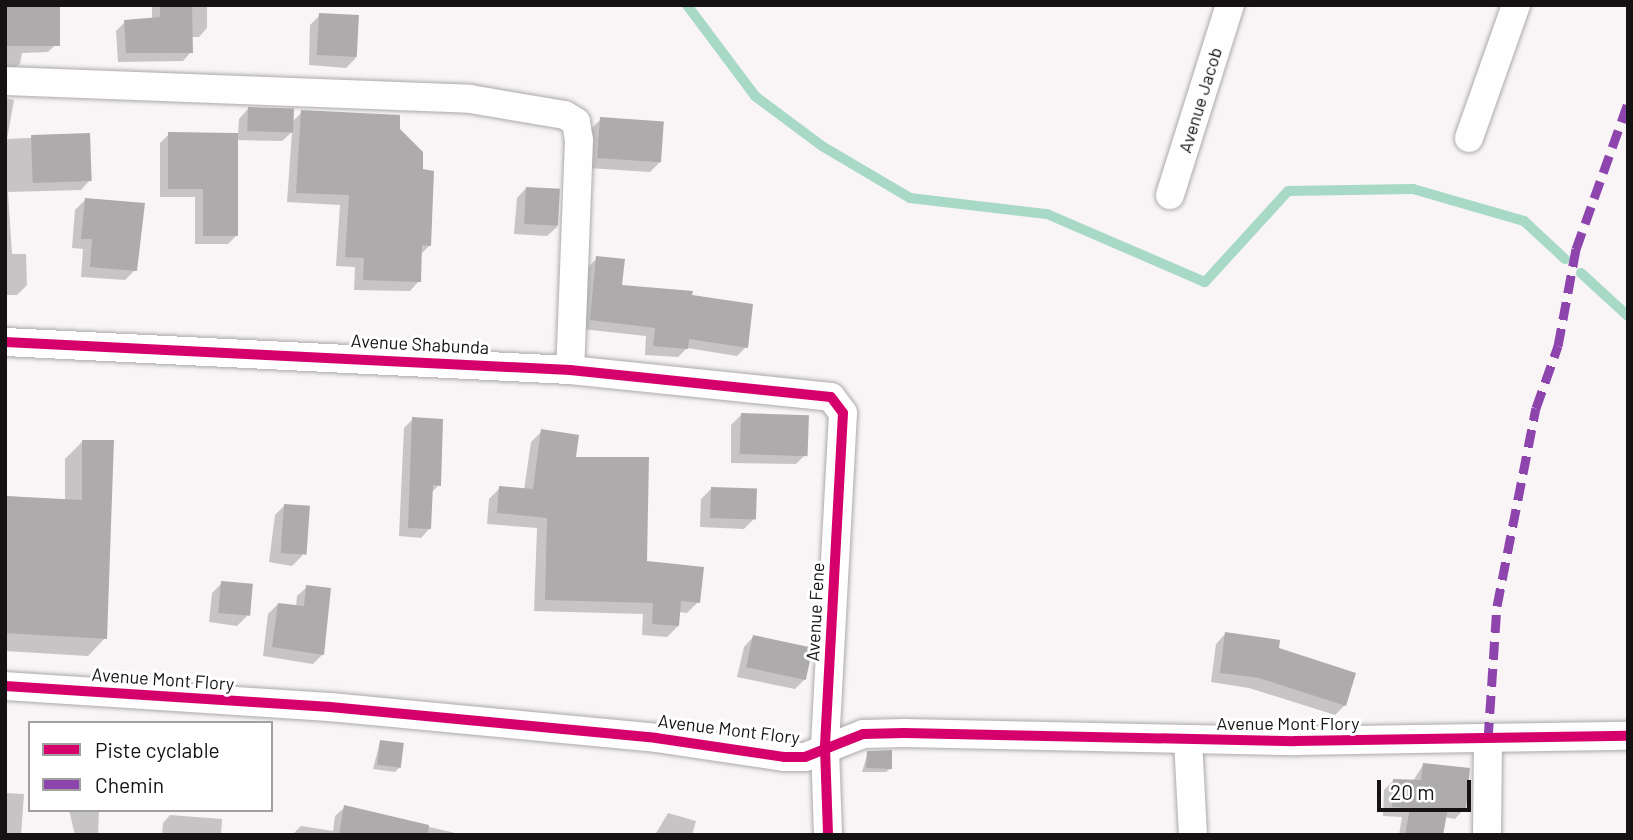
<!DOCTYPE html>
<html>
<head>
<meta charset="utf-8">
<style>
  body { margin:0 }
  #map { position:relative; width:1633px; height:840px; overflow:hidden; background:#f9f5f7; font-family:Barlow,sans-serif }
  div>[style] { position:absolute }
  .shadow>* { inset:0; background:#0003 }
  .stream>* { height:10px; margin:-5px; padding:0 5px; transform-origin:5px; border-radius:5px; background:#a8d8c6 }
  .building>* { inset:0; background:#aeabac; transform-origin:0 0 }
  .roads { filter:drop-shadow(0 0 2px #aca9aa) drop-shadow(0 0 2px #aca9aa) }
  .minor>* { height:28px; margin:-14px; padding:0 14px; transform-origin:14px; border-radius:14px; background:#fefefe }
  .quiet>* { height:9px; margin-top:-4.5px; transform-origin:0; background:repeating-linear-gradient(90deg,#8e44ad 0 18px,transparent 0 27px) }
  .cycleway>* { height:10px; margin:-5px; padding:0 5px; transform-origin:5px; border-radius:5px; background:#d6006c }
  span { translate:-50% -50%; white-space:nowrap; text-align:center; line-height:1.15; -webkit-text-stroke:6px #fff; paint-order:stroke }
  .street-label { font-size:18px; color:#141213 }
  .frame { position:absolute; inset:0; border:7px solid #141213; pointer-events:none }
  .legend { position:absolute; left:28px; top:721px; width:245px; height:91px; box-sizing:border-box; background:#fff; border:2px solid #a1a0a1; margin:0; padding:9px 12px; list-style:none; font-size:21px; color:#141213 }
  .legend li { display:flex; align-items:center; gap:14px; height:35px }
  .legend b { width:35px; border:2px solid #a1a0a1 }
  .scale { position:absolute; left:1377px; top:780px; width:94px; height:32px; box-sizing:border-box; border:4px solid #141213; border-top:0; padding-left:9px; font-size:21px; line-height:24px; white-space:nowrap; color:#141213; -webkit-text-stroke:5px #fff; paint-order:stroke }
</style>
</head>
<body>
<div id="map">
  <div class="shadow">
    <div style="clip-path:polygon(5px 5px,57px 43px,48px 52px,22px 53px,20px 64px,5px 74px)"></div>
    <div style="clip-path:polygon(152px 5px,207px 5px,207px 28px,199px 37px,191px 37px,191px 52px,183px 61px,118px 62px,116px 31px,125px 22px,152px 20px)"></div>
    <div style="clip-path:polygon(320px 15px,356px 58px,346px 68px,309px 65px,310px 25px)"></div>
    <div style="clip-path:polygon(5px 98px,14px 100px,7px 139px,88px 135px,90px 180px,81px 190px,8px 192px,12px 254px,26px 254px,27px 285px,17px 295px,5px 295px)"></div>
    <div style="clip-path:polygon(248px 109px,292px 122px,302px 112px,398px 129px,430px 245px,420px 255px,419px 281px,410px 291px,354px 290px,355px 267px,336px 266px,340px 205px,287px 202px,292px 132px,282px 141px,236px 140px,236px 236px,228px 244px,195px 244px,195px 197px,160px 197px,160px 143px,169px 134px,238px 134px,239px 119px)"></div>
    <div style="clip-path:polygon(601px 119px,660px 162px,650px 172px,588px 168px,591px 129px)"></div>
    <div style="clip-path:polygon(526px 188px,557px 227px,547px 236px,514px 234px,517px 198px)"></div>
    <div style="clip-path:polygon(85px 200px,135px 270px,125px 280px,81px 277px,83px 249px,72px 248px,75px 210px)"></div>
    <div style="clip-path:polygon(597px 258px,620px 287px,690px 296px,746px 347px,737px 356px,687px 348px,678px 357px,645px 355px,646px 336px,582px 329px,588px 267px)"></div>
    <div style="clip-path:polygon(741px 415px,806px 454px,796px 464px,731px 463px,731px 425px)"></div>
    <div style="clip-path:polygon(413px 419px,439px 485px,431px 493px,430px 528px,421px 538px,399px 536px,404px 428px)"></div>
    <div style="clip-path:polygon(542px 431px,574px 459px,645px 563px,698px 602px,687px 613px,679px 612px,678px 626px,667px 637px,642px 635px,643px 614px,534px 611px,537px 528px,487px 524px,489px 499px,500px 488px,524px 490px,531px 442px)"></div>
    <div style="clip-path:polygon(83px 441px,105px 638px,88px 656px,5px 651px,5px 496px,65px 500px,65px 459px)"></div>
    <div style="clip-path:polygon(711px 489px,754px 519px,744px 529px,700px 527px,701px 499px)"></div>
    <div style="clip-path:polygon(285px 505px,302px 556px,292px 566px,269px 562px,275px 515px)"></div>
    <div style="clip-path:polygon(222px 583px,247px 616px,237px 626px,209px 622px,212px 593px)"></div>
    <div style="clip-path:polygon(307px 587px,323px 654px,313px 664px,263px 656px,268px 614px,278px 604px,296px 607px,297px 596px)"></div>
    <div style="clip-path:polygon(1225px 634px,1277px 650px,1345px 705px,1335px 715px,1249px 688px,1211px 682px,1216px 644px)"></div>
    <div style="clip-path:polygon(753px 637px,805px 679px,795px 689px,737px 677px,744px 647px)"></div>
    <div style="clip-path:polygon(380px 742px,400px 767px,395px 772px,373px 769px)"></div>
    <div style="clip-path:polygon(868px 752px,891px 768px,886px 772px,862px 772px)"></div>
    <div style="clip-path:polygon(1423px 765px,1464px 809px,1455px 819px,1444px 817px,1441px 835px,1399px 835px,1402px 817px,1383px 816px,1384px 790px,1393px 781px,1413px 781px)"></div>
    <div style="clip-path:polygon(5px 793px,24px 794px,21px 835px,5px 835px)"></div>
    <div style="clip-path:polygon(345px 807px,455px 833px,455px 835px,292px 835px,301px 826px,333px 831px,335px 816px)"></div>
    <div style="clip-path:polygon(69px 810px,99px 810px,98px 835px,75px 835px)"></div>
    <div style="clip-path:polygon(668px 813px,696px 821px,692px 835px,655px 835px)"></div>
    <div style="clip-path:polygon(170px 815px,222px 819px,221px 835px,162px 835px,163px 823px)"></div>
  </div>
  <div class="stream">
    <div style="left:687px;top:5px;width:114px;rotate:53.2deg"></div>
    <div style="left:755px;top:96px;width:84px;rotate:36.7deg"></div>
    <div style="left:822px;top:146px;width:102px;rotate:30.6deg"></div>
    <div style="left:910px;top:198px;width:138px;rotate:6.7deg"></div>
    <div style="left:1047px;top:214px;width:172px;rotate:23.3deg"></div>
    <div style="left:1205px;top:282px;width:123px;rotate:-47.6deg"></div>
    <div style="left:1288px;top:191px;width:125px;rotate:-0.9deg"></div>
    <div style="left:1413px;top:189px;width:116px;rotate:16.1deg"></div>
    <div style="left:1524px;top:221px;width:56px;rotate:42.8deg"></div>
    <div style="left:1581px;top:273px;width:64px;rotate:42.5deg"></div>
  </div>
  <div class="building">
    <div style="left:5px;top:5px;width:55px;height:41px"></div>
    <div style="clip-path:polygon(160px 5px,192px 5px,193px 53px,126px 53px,124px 20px,160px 17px)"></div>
    <div style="left:319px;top:13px;width:40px;height:42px;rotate:3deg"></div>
    <div style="left:248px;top:107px;width:46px;height:24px;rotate:2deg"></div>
    <div style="clip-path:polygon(301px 110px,400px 115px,400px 129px,423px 152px,423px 169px,434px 171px,431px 246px,422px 245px,421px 282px,363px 280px,364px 258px,345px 257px,349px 195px,296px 193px)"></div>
    <div style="left:600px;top:117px;width:64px;height:41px;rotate:4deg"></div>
    <div style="clip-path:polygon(168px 132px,238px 133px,238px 236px,203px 236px,203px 189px,168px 189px)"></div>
    <div style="left:90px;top:133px;width:48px;height:59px;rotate:88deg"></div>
    <div style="left:526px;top:187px;width:34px;height:37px;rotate:3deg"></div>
    <div style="clip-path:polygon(85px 198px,145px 203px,137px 271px,90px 267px,92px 239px,81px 239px)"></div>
    <div style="clip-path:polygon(596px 256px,625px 259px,622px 285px,693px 291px,692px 295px,753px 304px,748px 348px,689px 339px,688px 349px,653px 346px,655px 328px,590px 320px)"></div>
    <div style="left:741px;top:413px;width:68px;height:41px;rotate:2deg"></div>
    <div style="clip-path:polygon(412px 417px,443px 419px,441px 486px,433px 485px,431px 529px,408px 528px)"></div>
    <div style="clip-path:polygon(541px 429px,579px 435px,576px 457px,649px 457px,647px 561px,704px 567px,700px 603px,681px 601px,679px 626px,652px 624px,653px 603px,545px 600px,547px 518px,497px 513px,499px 486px,533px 489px)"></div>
    <div style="clip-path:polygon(82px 440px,114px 440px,107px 639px,5px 633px,5px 496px,82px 500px)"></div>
    <div style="left:711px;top:487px;width:46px;height:31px;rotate:2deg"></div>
    <div style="left:284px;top:504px;width:26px;height:49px;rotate:4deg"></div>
    <div style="left:221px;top:581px;width:32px;height:32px;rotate:5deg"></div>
    <div style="clip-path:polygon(306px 585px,331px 588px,324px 655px,272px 647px,278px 603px,304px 606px)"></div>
    <div style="clip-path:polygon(1225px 632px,1280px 640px,1279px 648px,1356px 673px,1346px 706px,1259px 678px,1220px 673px)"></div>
    <div style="left:753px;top:635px;width:61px;height:33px;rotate:12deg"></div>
    <div style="left:380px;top:740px;width:24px;height:25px;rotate:7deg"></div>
    <div style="clip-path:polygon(892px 750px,892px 769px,866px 768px,867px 751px)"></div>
    <div style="clip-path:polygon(1423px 763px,1470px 768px,1466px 810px,1448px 808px,1443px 835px,1405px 835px,1410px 808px,1392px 807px,1393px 779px,1421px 780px)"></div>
    <div style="clip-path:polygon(344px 805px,429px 825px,428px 835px,339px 835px)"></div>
  </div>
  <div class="roads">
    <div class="minor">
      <div style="left:5px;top:81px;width:465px;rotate:2.2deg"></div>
      <div style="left:470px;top:99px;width:96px;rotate:9.6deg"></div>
      <div style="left:565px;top:115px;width:13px;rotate:32deg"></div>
      <div style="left:576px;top:122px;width:18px;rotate:81deg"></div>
      <div style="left:579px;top:140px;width:230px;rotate:92.2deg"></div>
      <div style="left:1469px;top:138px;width:141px;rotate:-70.5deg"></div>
      <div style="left:1170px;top:195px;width:199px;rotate:-72.5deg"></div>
      <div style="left:5px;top:342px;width:566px;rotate:2.84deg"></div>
      <div style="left:570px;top:370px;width:262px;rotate:5.9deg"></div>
      <div style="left:831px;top:397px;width:20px;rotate:53deg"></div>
      <div style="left:843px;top:413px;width:335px;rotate:93.1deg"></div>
      <div style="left:825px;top:748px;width:87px;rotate:88deg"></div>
      <div style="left:5px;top:686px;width:326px;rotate:3.7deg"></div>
      <div style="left:330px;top:707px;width:327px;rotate:5.4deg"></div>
      <div style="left:656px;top:738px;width:129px;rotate:8.4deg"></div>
      <div style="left:784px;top:757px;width:21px"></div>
      <div style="left:805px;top:757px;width:62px;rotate:-21.6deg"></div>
      <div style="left:863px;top:734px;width:41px;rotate:-1.4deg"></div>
      <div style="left:904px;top:733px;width:391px;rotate:1.2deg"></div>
      <div style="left:1295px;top:741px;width:333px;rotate:-0.9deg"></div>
      <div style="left:1188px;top:740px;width:95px;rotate:87deg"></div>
      <div style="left:1487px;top:835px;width:95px;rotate:-89.4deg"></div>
    </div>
  </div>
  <div class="quiet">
    <div style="left:1488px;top:740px;width:134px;rotate:-86.2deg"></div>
    <div style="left:1497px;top:606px;width:202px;rotate:-78.9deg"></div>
    <div style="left:1536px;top:408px;width:66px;rotate:-70.5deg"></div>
    <div style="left:1558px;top:346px;width:99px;rotate:-79.5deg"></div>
    <div style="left:1576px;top:249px;width:155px;rotate:-70.4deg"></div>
  </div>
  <div class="cycleway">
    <div style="left:5px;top:342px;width:566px;rotate:2.84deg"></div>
    <div style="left:570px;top:370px;width:262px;rotate:5.9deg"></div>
    <div style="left:831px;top:397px;width:20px;rotate:53deg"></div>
    <div style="left:843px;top:413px;width:335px;rotate:93.1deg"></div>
    <div style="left:825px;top:748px;width:87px;rotate:88deg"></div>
    <div style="left:5px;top:686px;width:326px;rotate:3.7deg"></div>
    <div style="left:330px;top:707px;width:327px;rotate:5.4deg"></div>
    <div style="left:656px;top:738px;width:129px;rotate:8.4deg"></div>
    <div style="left:784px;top:757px;width:21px"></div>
    <div style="left:805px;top:757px;width:62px;rotate:-21.6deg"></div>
    <div style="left:863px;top:734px;width:41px;rotate:-1.4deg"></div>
    <div style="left:904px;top:733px;width:391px;rotate:1.2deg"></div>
    <div style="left:1295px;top:741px;width:333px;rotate:-0.9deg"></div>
  </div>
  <div class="street-label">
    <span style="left:1200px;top:100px;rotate:-73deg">Avenue Jacob</span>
    <span style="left:420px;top:344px;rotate:3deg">Avenue Shabunda</span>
    <span style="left:815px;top:612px;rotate:-87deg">Avenue Fene</span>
    <span style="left:163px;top:679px;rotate:4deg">Avenue Mont Flory</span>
    <span style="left:1288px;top:723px">Avenue Mont Flory</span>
    <span style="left:729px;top:729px;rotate:7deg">Avenue Mont Flory</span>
  </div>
  <div class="frame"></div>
  <ul class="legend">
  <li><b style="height:9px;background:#d6006c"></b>Piste cyclable</li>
  <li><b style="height:9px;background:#8e44ad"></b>Chemin</li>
  </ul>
  <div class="scale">20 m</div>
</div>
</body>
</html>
